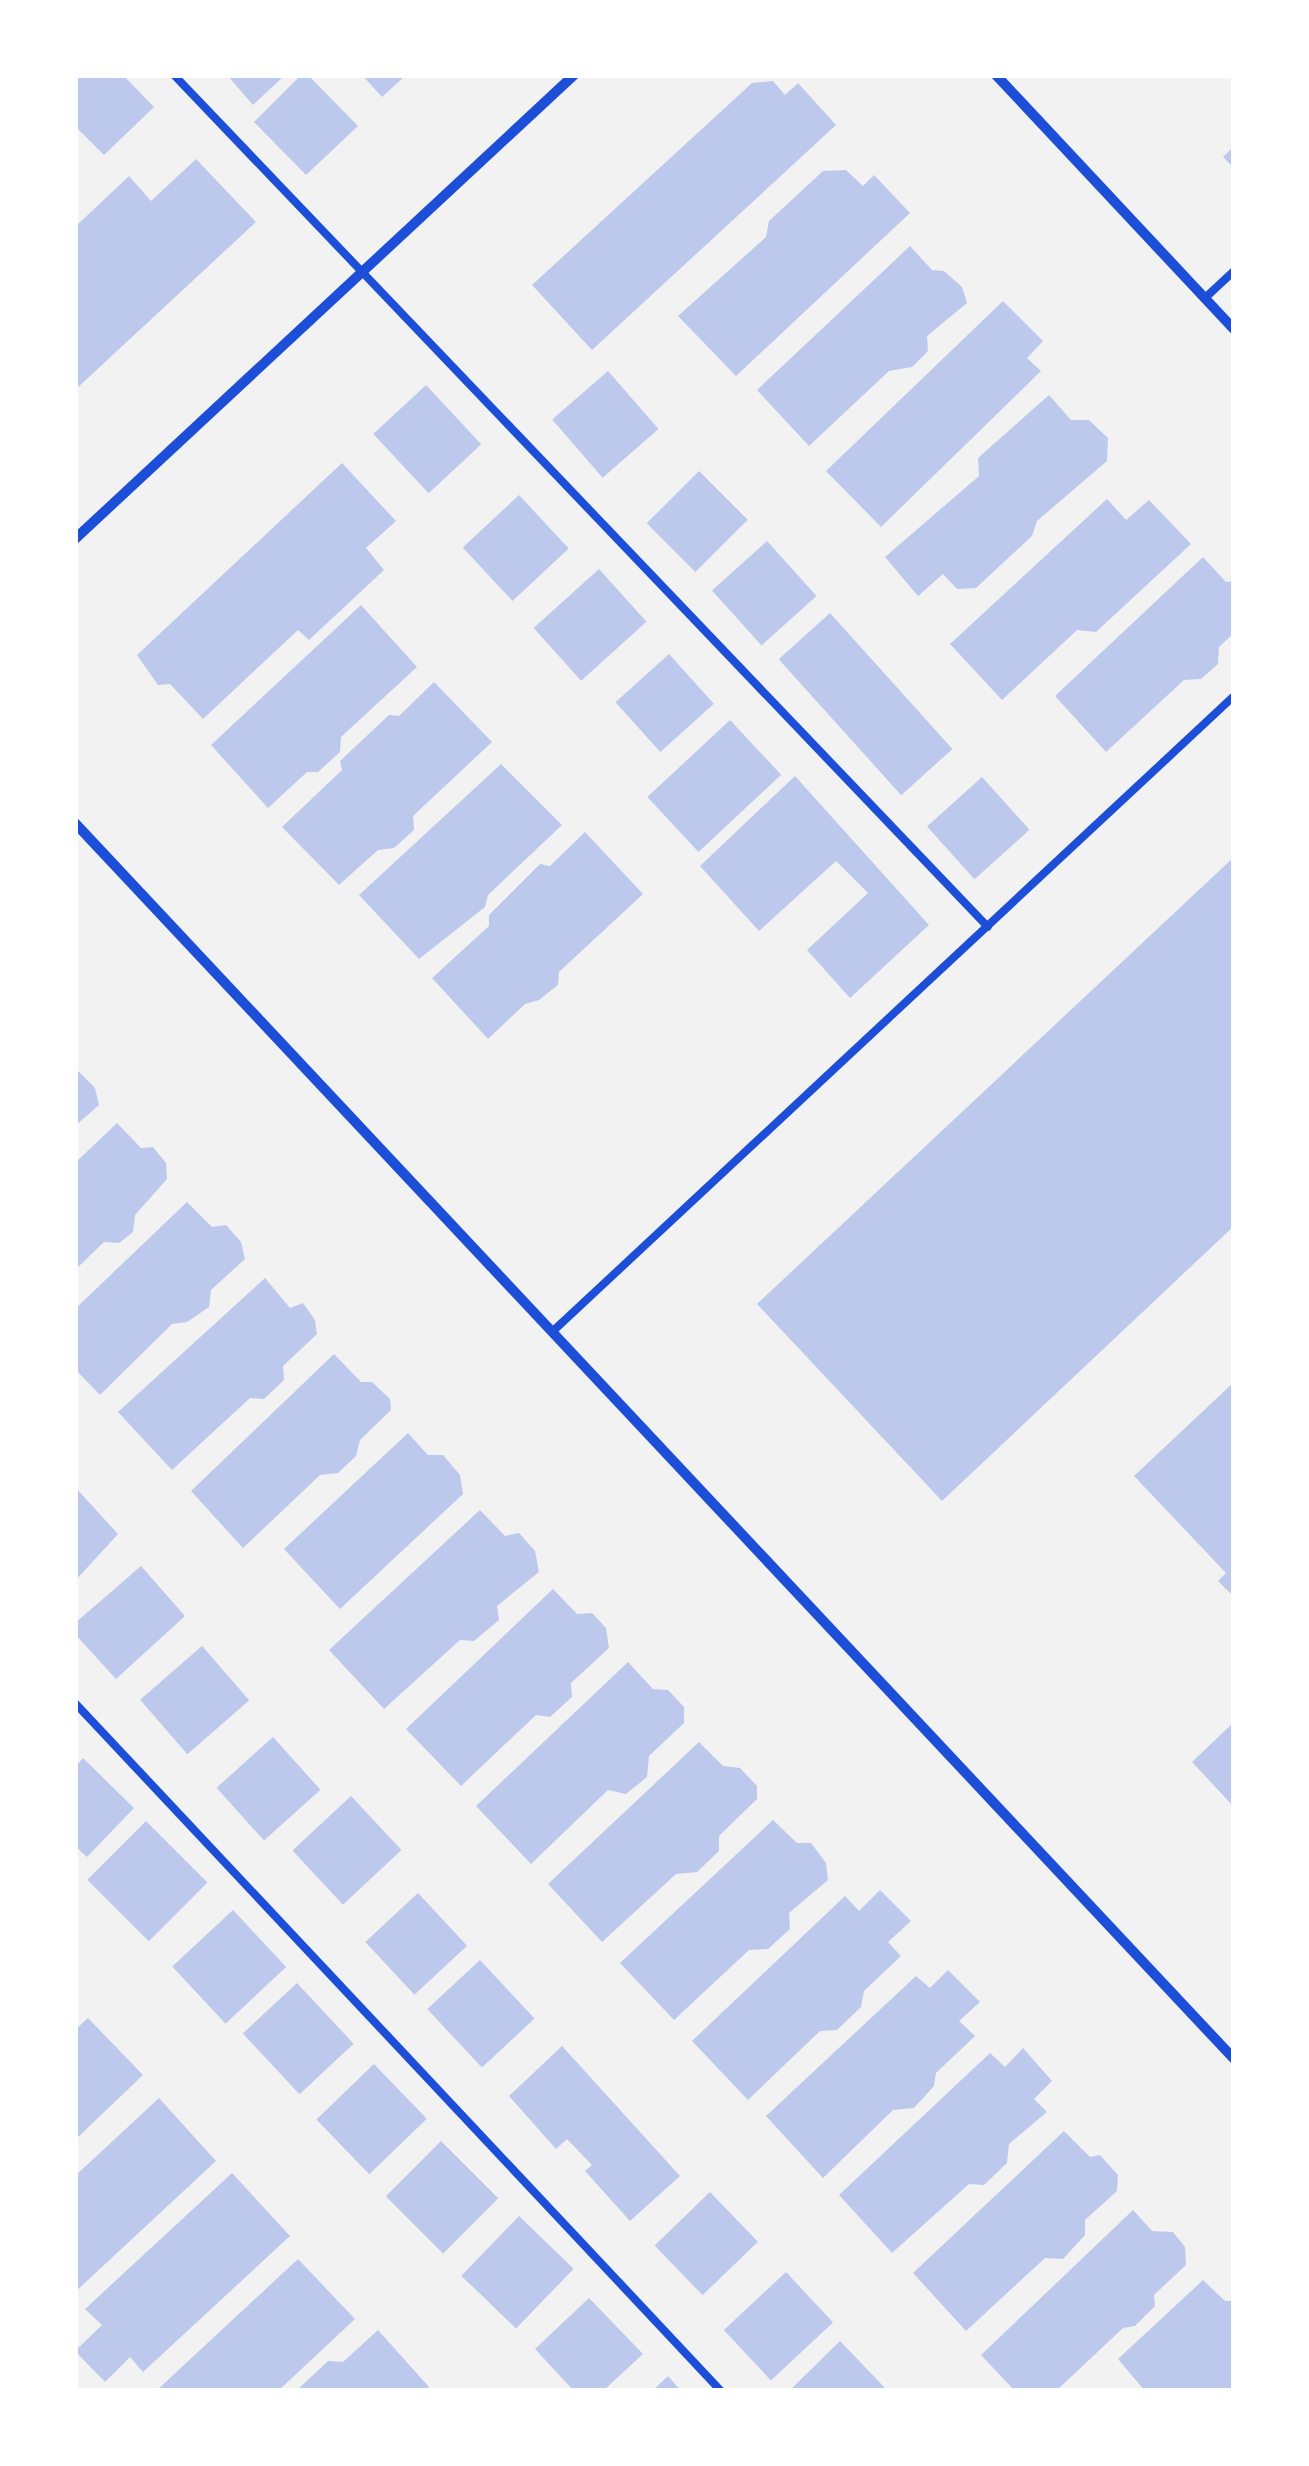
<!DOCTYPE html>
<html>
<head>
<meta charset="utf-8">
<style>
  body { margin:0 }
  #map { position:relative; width:1309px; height:2466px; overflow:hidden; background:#f2f2f2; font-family:"Fira Sans",sans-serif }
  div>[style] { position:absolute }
  .building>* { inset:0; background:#bdc9ec; transform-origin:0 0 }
  .service>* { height:8px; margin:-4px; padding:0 4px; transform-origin:4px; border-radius:4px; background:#1d4ed8 }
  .minor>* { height:10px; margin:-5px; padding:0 5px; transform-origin:5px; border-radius:5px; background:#1d4ed8 }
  span { translate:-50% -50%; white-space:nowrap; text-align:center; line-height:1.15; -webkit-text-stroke:8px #fff; paint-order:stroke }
  .frame { position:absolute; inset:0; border:78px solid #fff; pointer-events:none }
</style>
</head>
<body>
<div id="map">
  <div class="building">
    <div style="clip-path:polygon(77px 75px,123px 75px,154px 107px,104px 155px,75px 126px)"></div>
    <div style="clip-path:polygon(227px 75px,285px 75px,253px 105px)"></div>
    <div style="clip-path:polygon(301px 75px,308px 75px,358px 126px,306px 175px,254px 122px)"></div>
    <div style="clip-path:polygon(362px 75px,406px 75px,382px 97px)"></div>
    <div style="clip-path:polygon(773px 81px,785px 95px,798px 83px,836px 125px,592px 350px,532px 285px,752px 83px)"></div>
    <div style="clip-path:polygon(1234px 146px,1234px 168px,1223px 157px)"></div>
    <div style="clip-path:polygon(196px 159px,256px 222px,75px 390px,75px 227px,129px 176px,151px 201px)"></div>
    <div style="clip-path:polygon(846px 170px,863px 186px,874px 175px,910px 213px,736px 376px,678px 316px,766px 237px,769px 221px,823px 171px)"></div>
    <div style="clip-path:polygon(910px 246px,932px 270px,944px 271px,962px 287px,967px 303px,927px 336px,928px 351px,912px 367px,889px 371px,809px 446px,757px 390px)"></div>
    <div style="clip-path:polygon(1003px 301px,1043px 341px,1027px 358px,1041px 371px,881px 527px,826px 471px)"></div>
    <div style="left:608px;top:371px;width:77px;height:74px;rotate:49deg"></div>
    <div style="left:426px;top:385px;width:81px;height:72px;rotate:47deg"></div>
    <div style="clip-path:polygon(1049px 395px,1071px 420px,1089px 420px,1108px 438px,1107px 461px,1037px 521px,1032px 536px,976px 588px,957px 589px,943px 574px,918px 596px,885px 557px,979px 476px,978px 458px)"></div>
    <div style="clip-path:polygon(342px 463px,396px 521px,366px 548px,384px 570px,309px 640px,298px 630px,203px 719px,170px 684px,158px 685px,137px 655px)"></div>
    <div style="left:699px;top:471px;width:69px;height:74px;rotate:45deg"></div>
    <div style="left:519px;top:495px;width:73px;height:77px;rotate:47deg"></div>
    <div style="clip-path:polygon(1107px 499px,1126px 520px,1149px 500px,1191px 544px,1096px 632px,1077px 630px,1002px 700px,950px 644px)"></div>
    <div style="left:767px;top:541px;width:74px;height:74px;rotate:48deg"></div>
    <div style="clip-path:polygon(1203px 557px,1226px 582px,1234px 581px,1234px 633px,1219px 647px,1218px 664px,1201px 679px,1184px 680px,1106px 752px,1055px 696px)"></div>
    <div style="left:599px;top:569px;width:71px;height:88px;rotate:48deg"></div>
    <div style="clip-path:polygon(361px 605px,417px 667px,341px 737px,340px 752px,318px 772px,307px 772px,268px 808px,211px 745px)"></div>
    <div style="left:830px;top:613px;width:183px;height:69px;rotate:48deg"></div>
    <div style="left:669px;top:654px;width:67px;height:72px;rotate:48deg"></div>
    <div style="clip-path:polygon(434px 682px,492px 742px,413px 816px,414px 830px,394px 848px,378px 850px,339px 885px,282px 827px,342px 770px,340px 761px,389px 715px,399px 716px)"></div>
    <div style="left:730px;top:720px;width:75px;height:113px;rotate:47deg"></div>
    <div style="clip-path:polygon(501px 764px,562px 825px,488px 895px,485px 907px,419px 959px,359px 895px)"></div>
    <div style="clip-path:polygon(795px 776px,929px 925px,850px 998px,807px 950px,868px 893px,836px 861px,759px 931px,700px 866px)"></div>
    <div style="left:982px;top:777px;width:71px;height:74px;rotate:48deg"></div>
    <div style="clip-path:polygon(585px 832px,643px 894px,559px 972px,558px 985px,539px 1000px,525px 1004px,488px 1039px,432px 978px,489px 926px,489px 915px,540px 864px,550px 866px)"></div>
    <div style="clip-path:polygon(1234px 857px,1234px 1226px,942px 1501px,757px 1304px)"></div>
    <div style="clip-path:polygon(75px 1068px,95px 1088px,99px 1105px,75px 1126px)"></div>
    <div style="clip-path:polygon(117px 1123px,141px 1148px,153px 1147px,166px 1163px,167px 1179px,135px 1215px,133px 1232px,119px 1243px,104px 1242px,75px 1270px,75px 1163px)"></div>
    <div style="clip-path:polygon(187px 1202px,212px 1227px,226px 1225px,241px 1242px,245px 1259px,211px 1290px,209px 1307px,187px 1322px,172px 1324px,100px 1395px,75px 1369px,75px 1309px)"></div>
    <div style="clip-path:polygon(265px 1278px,290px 1308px,303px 1303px,315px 1320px,317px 1334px,283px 1366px,284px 1380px,264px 1399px,250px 1398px,172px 1470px,118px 1412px)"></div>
    <div style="clip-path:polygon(334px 1354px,361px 1382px,372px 1382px,390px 1399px,391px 1410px,360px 1440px,356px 1456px,338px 1473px,320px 1475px,243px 1548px,191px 1491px)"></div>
    <div style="clip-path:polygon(1234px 1382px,1234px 1597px,1218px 1581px,1226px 1573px,1134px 1476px)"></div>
    <div style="clip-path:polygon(408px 1433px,428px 1455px,443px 1455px,460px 1475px,463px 1494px,340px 1609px,284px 1549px)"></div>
    <div style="clip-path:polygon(75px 1487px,118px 1534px,75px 1581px)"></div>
    <div style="clip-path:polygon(480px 1510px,505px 1536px,519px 1533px,535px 1551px,539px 1572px,497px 1606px,499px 1620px,474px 1641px,460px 1640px,384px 1709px,329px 1650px)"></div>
    <div style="clip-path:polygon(141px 1566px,185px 1616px,116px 1679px,75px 1634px,75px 1623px)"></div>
    <div style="clip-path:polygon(553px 1589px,577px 1614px,592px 1613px,606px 1628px,609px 1648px,571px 1683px,572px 1697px,550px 1717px,536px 1715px,461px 1786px,406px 1729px)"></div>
    <div style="left:202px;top:1646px;width:72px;height:82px;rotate:49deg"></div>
    <div style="clip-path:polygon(628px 1662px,653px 1689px,668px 1690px,684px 1707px,684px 1723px,649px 1756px,647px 1777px,626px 1794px,608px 1790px,531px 1864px,476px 1806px)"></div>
    <div style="clip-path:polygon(1234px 1722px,1234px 1807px,1192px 1762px)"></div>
    <div style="left:273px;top:1737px;width:71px;height:76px;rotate:48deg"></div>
    <div style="clip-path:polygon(699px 1742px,723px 1766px,740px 1768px,757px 1786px,757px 1799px,719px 1836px,719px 1851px,697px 1872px,676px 1874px,602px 1942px,548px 1884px)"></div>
    <div style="clip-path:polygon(83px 1758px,134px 1808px,87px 1857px,75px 1846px,75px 1767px)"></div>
    <div style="left:351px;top:1796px;width:74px;height:80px;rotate:47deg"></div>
    <div style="clip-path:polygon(773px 1820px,797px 1843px,811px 1843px,826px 1863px,828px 1880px,789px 1913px,790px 1929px,768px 1949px,749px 1950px,674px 2020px,620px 1963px)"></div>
    <div style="left:146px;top:1821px;width:87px;height:83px;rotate:45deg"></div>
    <div style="clip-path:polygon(880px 1890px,911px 1921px,888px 1942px,901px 1956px,864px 1991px,861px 2007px,837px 2030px,820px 2031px,748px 2100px,692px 2041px,845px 1896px,859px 1911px)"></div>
    <div style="left:418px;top:1893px;width:72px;height:72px;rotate:47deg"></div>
    <div style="left:233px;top:1910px;width:78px;height:83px;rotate:47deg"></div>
    <div style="left:480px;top:1960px;width:80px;height:72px;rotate:47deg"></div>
    <div style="clip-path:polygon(948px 1970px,980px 2002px,959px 2021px,975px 2036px,936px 2073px,934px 2086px,914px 2108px,893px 2110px,823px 2178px,766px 2116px,916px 1976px,930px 1988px)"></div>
    <div style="left:297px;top:1983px;width:83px;height:74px;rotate:47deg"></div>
    <div style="clip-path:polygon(88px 2018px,143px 2075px,75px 2140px,75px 2030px)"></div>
    <div style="clip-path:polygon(562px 2046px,680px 2176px,630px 2221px,585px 2171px,592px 2165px,567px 2139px,556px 2149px,509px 2096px)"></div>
    <div style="clip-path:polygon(1023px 2048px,1052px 2081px,1034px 2099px,1047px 2112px,1009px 2144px,1007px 2163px,984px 2185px,969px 2184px,892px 2253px,839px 2195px,990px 2053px,1005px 2067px)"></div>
    <div style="left:374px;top:2064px;width:76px;height:80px;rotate:46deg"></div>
    <div style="clip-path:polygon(159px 2098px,216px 2161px,75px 2292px,75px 2176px)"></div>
    <div style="clip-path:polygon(1064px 2131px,1090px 2157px,1100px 2155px,1118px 2175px,1117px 2191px,1085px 2220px,1085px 2235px,1063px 2259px,1045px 2258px,966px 2331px,913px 2273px)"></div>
    <div style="left:441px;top:2141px;width:81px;height:78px;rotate:45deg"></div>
    <div style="clip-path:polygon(232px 2173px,290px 2236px,143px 2372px,130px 2357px,105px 2382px,75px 2351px,102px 2325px,85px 2309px)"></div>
    <div style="left:710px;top:2192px;width:69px;height:77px;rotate:46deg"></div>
    <div style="clip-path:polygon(1133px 2210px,1152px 2231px,1173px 2232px,1185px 2247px,1186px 2265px,1154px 2295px,1155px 2306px,1135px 2326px,1123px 2328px,1056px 2391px,1015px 2391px,981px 2355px)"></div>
    <div style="left:519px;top:2216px;width:76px;height:83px;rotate:44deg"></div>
    <div style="clip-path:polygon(298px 2259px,355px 2319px,278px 2391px,156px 2391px)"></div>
    <div style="left:786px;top:2272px;width:69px;height:85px;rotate:47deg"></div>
    <div style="clip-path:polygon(1203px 2280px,1225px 2301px,1234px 2301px,1234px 2391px,1145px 2391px,1118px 2359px)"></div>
    <div style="clip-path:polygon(589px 2298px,643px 2354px,603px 2391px,574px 2391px,535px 2349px)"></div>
    <div style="clip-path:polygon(378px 2330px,429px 2387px,424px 2391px,296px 2391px,328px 2361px,343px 2362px)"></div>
    <div style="clip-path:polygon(840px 2341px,888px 2391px,789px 2391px)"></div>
    <div style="clip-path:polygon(668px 2376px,681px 2391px,652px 2391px)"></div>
  </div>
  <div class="service">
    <div style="left:174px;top:75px;width:1178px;rotate:46.31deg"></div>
    <div style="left:1205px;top:298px;width:40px;rotate:-43deg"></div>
    <div style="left:552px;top:1332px;width:933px;rotate:-43deg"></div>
    <div style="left:75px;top:1703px;width:944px;rotate:46.8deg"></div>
  </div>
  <div class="minor">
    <div style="left:996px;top:75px;width:348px;rotate:46.9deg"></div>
    <div style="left:75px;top:539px;width:681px;rotate:-42.92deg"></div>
    <div style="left:75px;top:823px;width:1694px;rotate:46.84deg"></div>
  </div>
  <div class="frame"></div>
</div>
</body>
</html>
